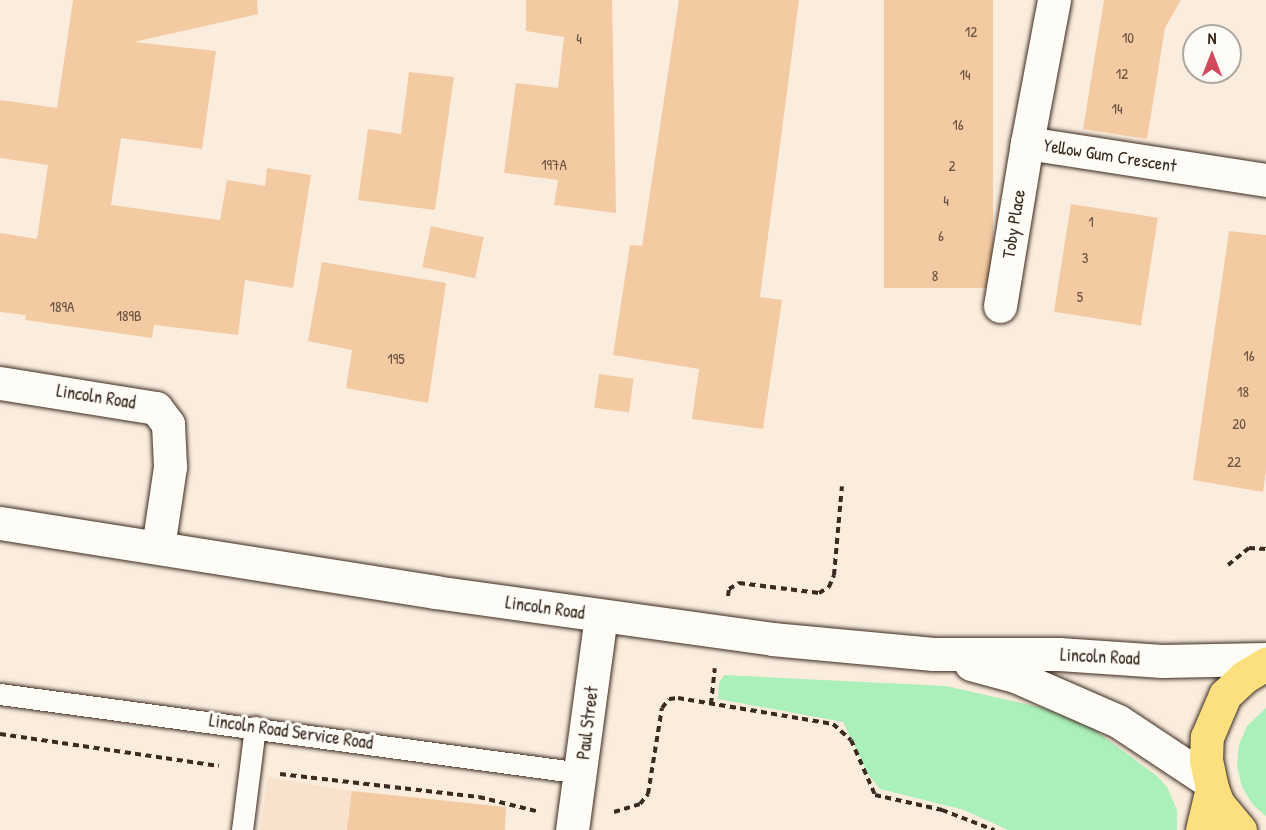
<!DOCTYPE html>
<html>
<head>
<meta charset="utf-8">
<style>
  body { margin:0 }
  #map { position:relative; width:1266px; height:830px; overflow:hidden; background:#faedde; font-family:"Patrick Hand",sans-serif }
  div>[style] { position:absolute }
  .built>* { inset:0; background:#f8e2cc }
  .green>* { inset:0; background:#abefba }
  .building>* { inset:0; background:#f4caa3; transform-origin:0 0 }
  .path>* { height:4px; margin-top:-2px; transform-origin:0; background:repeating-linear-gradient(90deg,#3b2a1e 0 6px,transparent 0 10.5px) }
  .roads { filter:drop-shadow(0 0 2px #3b2a1e) drop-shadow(0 0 2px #3b2a1e) }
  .lane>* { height:21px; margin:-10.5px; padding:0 10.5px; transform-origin:10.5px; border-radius:10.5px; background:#fdfcf7 }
  .street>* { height:33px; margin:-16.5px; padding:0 16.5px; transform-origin:16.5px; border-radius:16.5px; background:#fdfcf7 }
  .secondary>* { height:33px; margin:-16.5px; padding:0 16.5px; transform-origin:16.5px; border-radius:16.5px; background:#fdfcf7 }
  .primary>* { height:33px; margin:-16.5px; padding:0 16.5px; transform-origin:16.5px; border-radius:16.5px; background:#fce080 }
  span { translate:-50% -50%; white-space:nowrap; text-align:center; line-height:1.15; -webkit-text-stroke:6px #fdfcf7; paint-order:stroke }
  .number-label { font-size:15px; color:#69523f }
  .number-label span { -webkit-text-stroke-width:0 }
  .street-label { font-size:18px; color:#3b2a1e }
  .north { position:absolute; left:1182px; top:24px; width:60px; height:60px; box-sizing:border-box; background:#fdfcf7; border:2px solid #afa8a0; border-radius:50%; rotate:0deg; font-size:16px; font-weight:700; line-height:24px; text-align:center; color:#3b2a1e }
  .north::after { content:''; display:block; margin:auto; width:21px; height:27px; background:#d1495b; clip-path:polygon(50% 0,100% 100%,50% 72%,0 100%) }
</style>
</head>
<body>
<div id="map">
  <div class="built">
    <div style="clip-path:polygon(268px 777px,352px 791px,478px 804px,474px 830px,260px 830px)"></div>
  </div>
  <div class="green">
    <div style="clip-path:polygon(724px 675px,946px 686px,1044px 708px,1092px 728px,1157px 776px,1167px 787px,1177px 810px,1177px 830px,1008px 830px,964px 810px,880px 789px,868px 774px,843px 722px,718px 699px,719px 683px)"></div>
    <div style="clip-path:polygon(1266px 708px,1266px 816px,1253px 805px,1242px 787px,1237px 766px,1239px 745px,1247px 726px)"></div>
  </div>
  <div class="building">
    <div style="clip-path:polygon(73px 0,257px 0,258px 14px,134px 42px,216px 51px,202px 149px,121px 138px,111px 205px,220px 220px,227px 180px,265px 186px,267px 168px,311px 175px,293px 288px,245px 280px,238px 335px,154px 325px,152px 338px,25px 320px,26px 315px,0 312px,0 233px,37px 239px,48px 165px,0 158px,0 100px,57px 108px)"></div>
    <div style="clip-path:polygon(526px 0,612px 0,616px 213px,554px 205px,558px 180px,504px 173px,516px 83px,558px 88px,564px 37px,526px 31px)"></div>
    <div style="clip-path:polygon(679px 0,799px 0,760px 297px,782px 300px,763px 429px,692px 419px,699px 369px,613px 355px,630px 245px,642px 246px)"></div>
    <div style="left:884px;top:0;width:109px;height:288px"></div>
    <div style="clip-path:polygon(1104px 0,1181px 0,1165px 28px,1147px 139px,1083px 129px)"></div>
    <div style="clip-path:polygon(409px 72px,454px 77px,435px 210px,358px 200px,368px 129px,401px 134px)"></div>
    <div style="left:1071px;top:204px;width:88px;height:109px;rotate:9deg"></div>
    <div style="left:431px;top:226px;width:54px;height:42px;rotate:12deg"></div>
    <div style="clip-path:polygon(1229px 231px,1266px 235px,1266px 470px,1263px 492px,1193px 480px)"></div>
    <div style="clip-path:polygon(322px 262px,446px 283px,428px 403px,346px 388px,352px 350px,308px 341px)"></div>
    <div style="left:599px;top:374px;width:35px;height:34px;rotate:8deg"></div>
    <div style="clip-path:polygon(352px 791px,506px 807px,505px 830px,347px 830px)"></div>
  </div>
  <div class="path">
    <div style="left:1228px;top:565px;width:27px;rotate:-39deg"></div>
    <div style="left:1249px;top:548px;width:17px;rotate:3deg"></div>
    <div style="left:728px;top:596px;width:7px;rotate:-82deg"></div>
    <div style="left:729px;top:589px;width:12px;rotate:-31deg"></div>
    <div style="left:739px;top:583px;width:81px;rotate:7.1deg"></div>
    <div style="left:819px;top:593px;width:12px;rotate:-31deg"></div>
    <div style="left:829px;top:587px;width:13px;rotate:-67deg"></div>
    <div style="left:834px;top:575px;width:89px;rotate:-84.9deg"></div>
    <div style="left:711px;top:704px;width:36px;rotate:-84deg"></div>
    <div style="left:0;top:734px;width:221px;rotate:8.3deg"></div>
    <div style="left:280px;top:774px;width:200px;rotate:6.6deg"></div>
    <div style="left:479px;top:797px;width:59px;rotate:13.8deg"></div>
    <div style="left:614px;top:812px;width:27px;rotate:-17deg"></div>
    <div style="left:640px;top:804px;width:13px;rotate:-51deg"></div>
    <div style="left:648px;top:794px;width:87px;rotate:-80.8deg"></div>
    <div style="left:662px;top:708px;width:11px;rotate:-52deg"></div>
    <div style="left:669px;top:699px;width:9px;rotate:-6deg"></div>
    <div style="left:678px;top:698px;width:157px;rotate:9.5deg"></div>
    <div style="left:833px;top:724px;width:24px;rotate:42deg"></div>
    <div style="left:851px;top:740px;width:60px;rotate:66.4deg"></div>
    <div style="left:875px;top:795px;width:69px;rotate:12.6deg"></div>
    <div style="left:942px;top:810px;width:56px;rotate:21deg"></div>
  </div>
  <div class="roads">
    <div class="lane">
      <div style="left:0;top:694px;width:586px;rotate:7.74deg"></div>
      <div style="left:242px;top:830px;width:104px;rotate:-82.8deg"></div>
    </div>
    <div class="street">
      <div style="left:1054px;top:0;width:146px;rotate:100.7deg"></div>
      <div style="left:1027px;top:143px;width:242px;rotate:8.8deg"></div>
      <div style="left:1000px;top:306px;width:165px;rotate:-80.6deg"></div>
      <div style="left:0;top:383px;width:158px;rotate:9.1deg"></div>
      <div style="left:156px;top:408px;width:20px;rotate:53deg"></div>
      <div style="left:168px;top:424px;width:43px;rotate:87.3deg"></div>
      <div style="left:170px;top:467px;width:81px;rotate:98.5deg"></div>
      <div style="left:572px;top:830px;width:216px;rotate:-82.3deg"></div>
    </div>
    <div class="secondary">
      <div style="left:0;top:523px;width:440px;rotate:9deg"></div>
      <div style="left:435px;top:592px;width:340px;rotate:7.9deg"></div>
      <div style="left:772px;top:639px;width:162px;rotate:5.3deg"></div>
      <div style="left:933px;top:654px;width:126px"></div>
      <div style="left:1059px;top:654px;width:103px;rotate:3.9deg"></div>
      <div style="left:1162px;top:661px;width:104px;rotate:-1.1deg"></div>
      <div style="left:971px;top:664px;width:46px;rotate:15.3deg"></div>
      <div style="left:1015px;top:676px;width:112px;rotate:23.6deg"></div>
      <div style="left:1118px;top:721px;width:110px;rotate:33.5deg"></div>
    </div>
    <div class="primary">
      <div style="left:1202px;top:830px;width:43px;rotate:-76.6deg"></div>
      <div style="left:1240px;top:830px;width:34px;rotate:-130deg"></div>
      <div style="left:1218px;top:804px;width:17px;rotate:-111deg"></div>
      <div style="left:1212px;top:788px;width:29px;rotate:-102deg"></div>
      <div style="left:1206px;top:760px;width:23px;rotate:-88deg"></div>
      <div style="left:1207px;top:737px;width:46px;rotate:-66.8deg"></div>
      <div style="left:1225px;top:695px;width:26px;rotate:-43deg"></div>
      <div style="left:1244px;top:677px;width:26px;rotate:-31deg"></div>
    </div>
  </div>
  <div class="number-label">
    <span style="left:971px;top:32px">12</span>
    <span style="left:1128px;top:38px">10</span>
    <span style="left:579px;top:39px">4</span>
    <span style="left:1122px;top:74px">12</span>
    <span style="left:965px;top:75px">14</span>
    <span style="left:1117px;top:109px">14</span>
    <span style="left:958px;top:125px">16</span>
    <span style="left:554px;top:165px">197A</span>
    <span style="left:952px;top:166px">2</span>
    <span style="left:946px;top:201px">4</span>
    <span style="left:1091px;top:222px">1</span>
    <span style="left:941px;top:236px">6</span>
    <span style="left:1085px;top:258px">3</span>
    <span style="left:935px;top:276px">8</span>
    <span style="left:1080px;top:297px">5</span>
    <span style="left:62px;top:307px">189A</span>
    <span style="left:129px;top:316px">189B</span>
    <span style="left:1249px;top:356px">16</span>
    <span style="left:396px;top:359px">195</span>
    <span style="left:1243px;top:392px">18</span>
    <span style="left:1239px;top:424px">20</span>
    <span style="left:1234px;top:462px">22</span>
  </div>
  <div class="street-label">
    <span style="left:1110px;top:156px;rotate:9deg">Yellow Gum Crescent</span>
    <span style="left:1014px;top:224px;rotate:-81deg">Toby Place</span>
    <span style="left:96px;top:397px;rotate:9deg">Lincoln Road</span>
    <span style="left:545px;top:608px;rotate:8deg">Lincoln Road</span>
    <span style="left:1100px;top:657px;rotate:3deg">Lincoln Road</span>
    <span style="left:588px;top:723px;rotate:-83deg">Paul Street</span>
    <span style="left:291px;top:732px;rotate:8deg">Lincoln Road Service Road</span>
  </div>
  <div class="north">N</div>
</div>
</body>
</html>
